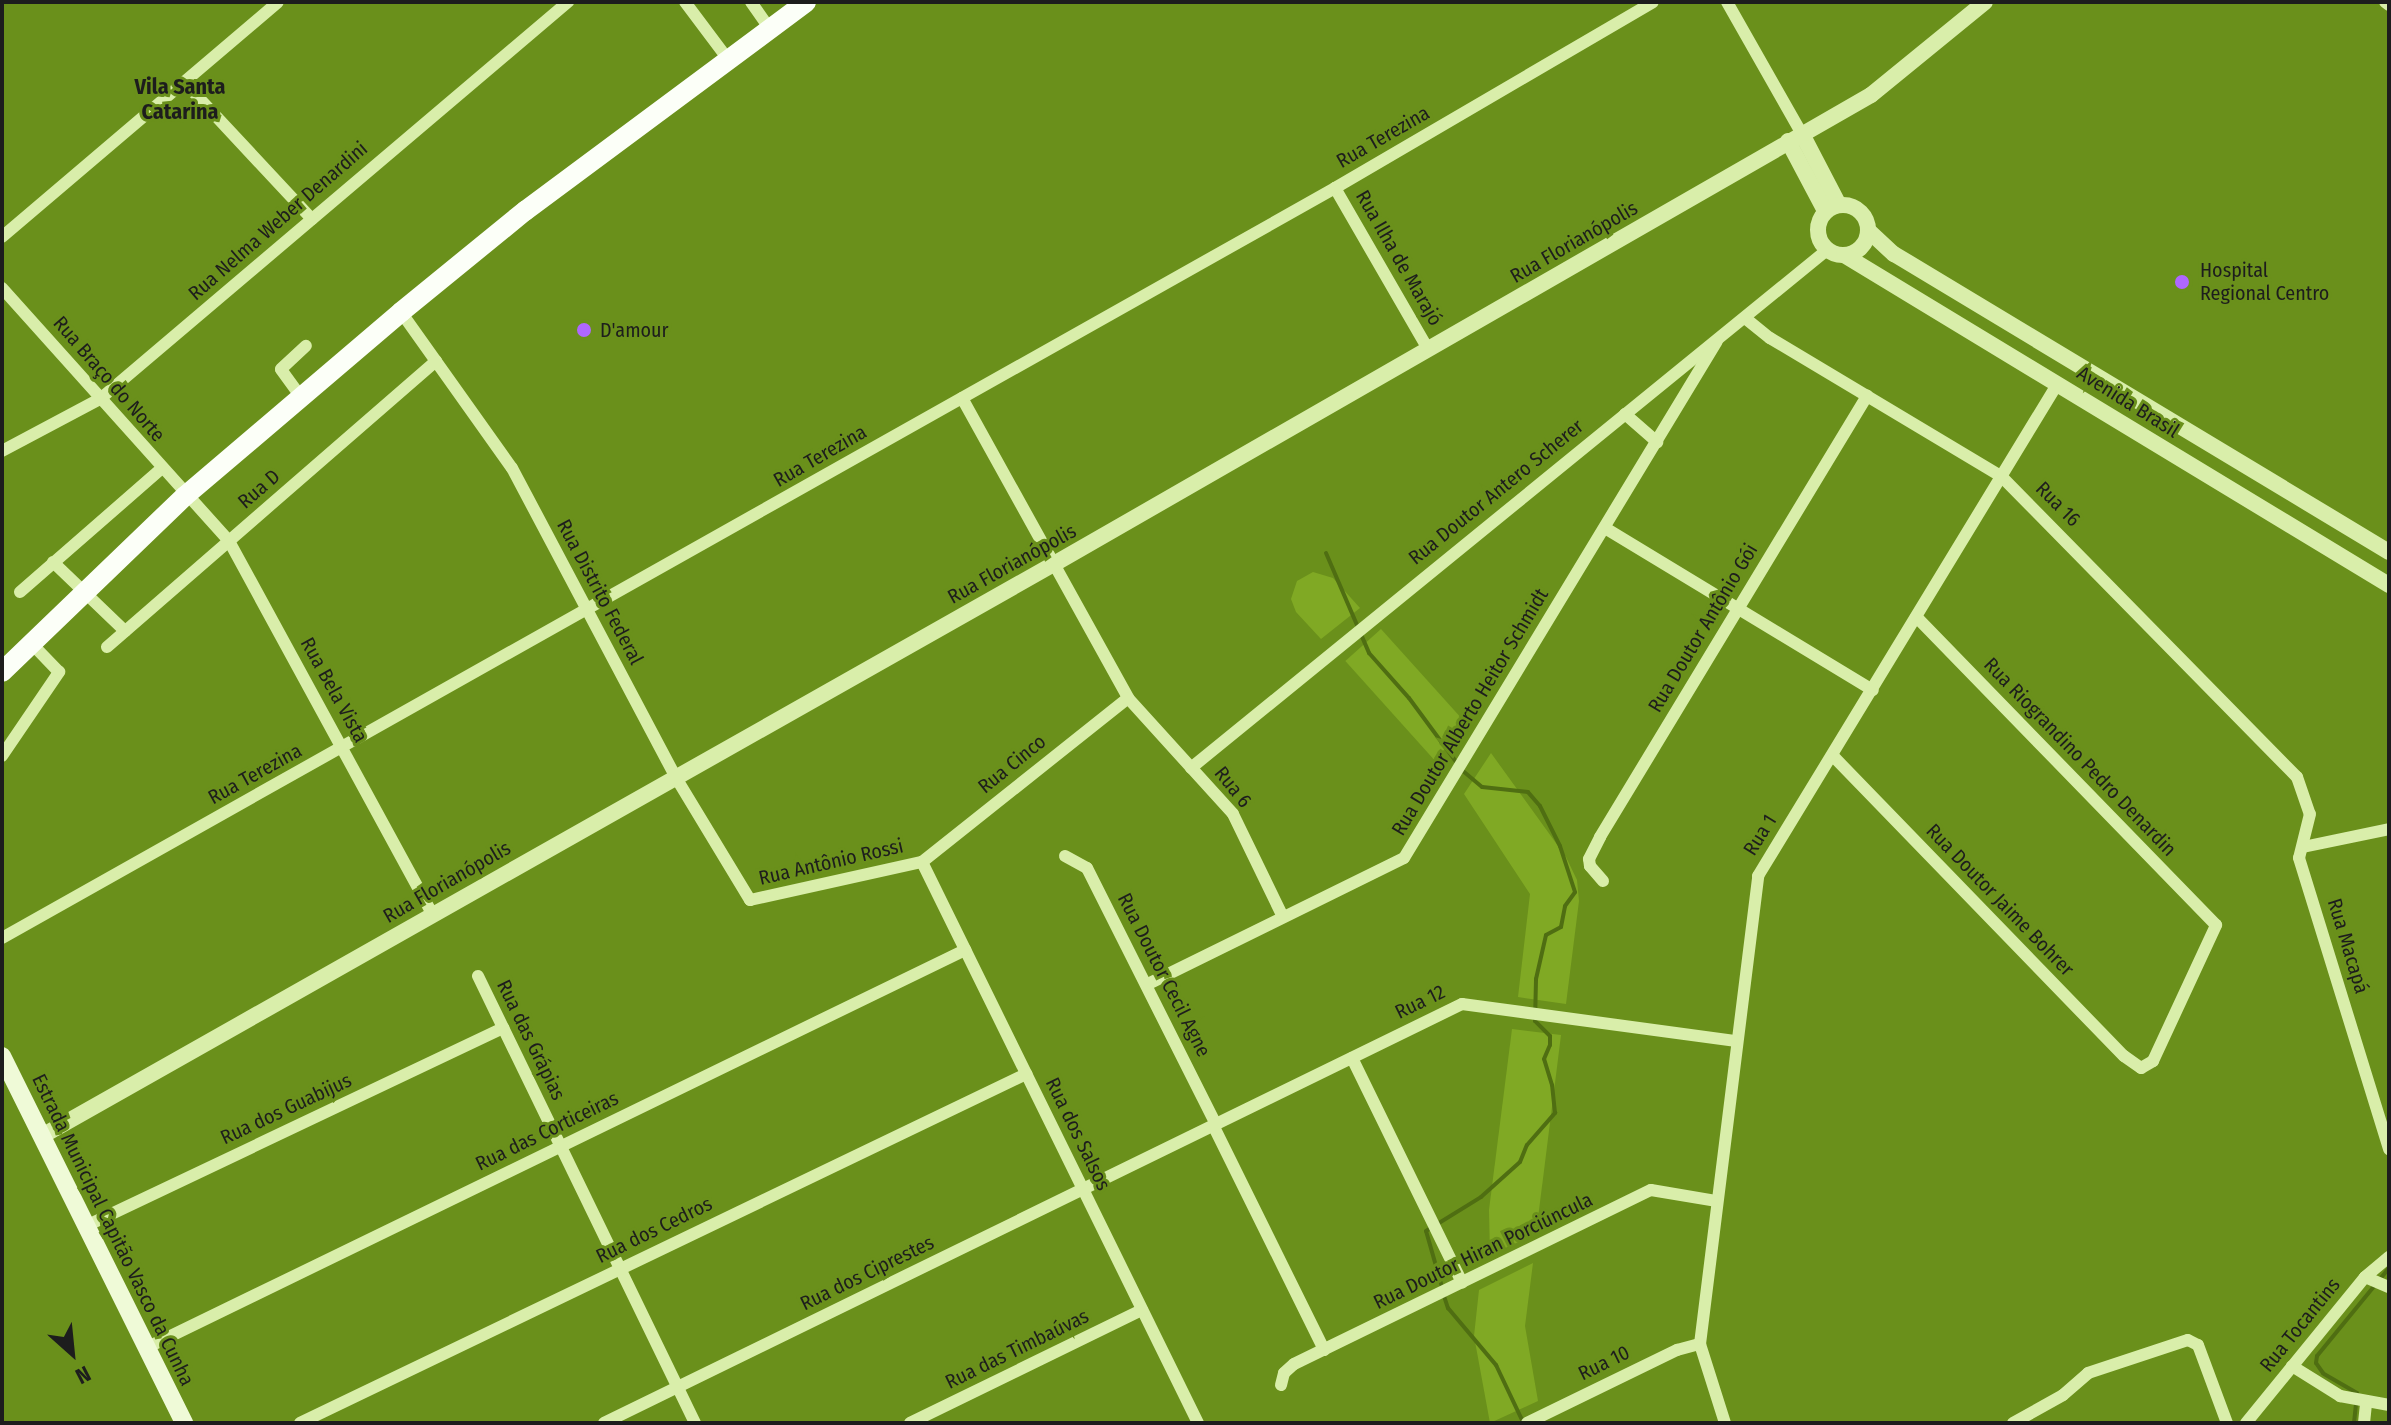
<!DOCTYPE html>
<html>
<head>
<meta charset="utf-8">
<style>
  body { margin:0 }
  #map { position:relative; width:2391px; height:1425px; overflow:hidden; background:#6a901b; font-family:"Fira Sans Condensed",sans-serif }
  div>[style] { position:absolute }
  .green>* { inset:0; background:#80a924; transform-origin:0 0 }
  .stream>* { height:4px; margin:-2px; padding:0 2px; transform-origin:2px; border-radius:2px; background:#4f6e12 }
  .minor>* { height:12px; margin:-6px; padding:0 6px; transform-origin:6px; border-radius:6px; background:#d9eeaa }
  .tertiary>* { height:16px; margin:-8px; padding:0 8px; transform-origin:8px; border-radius:8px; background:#d9eeaa }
  .tertiary>.ring { margin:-8px; padding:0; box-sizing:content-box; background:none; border:16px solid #d9eeaa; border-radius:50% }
  .secondary>* { height:18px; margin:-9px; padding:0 9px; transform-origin:9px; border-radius:9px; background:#effad7 }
  .trunk>* { height:20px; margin:-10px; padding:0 10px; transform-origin:10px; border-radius:10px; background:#fcfff8 }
  .dots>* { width:22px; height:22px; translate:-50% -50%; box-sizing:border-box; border:4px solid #6a901b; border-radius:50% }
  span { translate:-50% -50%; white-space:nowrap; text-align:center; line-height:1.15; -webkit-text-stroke:6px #6a901b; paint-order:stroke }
  .street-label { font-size:20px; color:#1d1d1d }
  .poi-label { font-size:20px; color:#1d1d1d }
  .left { translate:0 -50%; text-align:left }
  .neighbourhood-label { font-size:22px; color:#1d1d1d; font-weight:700 }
  .frame { position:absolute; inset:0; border:4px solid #1d1d1d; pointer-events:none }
  .north { position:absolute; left:32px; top:1313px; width:80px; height:80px; -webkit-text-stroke:6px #6a901b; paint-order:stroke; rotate:153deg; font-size:22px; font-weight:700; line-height:32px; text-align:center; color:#1d1d1d }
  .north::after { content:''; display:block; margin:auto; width:28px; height:36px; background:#1d1d1d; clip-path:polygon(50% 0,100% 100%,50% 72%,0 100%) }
</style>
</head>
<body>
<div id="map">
  <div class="green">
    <div style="clip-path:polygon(1313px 572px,1333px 578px,1360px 608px,1321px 639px,1296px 612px,1291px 599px,1297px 581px)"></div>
    <div style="left:1381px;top:629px;width:132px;height:48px;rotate:48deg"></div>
    <div style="clip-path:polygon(1491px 753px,1566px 857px,1577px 880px,1579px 901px,1566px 1004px,1518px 997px,1530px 894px,1464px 794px)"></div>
    <div style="clip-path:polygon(1512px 1029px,1561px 1035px,1536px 1234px,1490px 1255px,1489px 1210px)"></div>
    <div style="clip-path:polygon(1533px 1263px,1525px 1326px,1538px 1401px,1490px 1423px,1474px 1336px,1479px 1290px)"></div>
  </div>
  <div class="stream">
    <div style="left:1326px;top:553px;width:109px;rotate:66.7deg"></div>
    <div style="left:1369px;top:653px;width:60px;rotate:48.4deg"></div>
    <div style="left:1409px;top:698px;width:81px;rotate:53.6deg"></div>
    <div style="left:1442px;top:1287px;width:58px;rotate:-105.9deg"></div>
    <div style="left:1426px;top:1231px;width:65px;rotate:-31.7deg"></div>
    <div style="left:1481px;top:1197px;width:52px;rotate:-41.9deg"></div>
    <div style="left:1520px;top:1162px;width:18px;rotate:-68deg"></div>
    <div style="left:1527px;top:1145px;width:43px;rotate:-48.8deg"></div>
    <div style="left:1555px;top:1113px;width:28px;rotate:-96deg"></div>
    <div style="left:1552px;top:1085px;width:27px;rotate:-107deg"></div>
    <div style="left:1544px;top:1059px;width:15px;rotate:-67deg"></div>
    <div style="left:1550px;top:1045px;width:9px;rotate:-90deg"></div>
    <div style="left:1550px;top:1036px;width:21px;rotate:-135deg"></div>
    <div style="left:1535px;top:1021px;width:42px;rotate:-88.6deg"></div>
    <div style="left:1536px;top:979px;width:45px;rotate:-77.2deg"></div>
    <div style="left:1546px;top:935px;width:17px;rotate:-28deg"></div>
    <div style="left:1561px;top:927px;width:21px;rotate:-79deg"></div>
    <div style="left:1565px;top:906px;width:17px;rotate:-54deg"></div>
    <div style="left:1575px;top:892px;width:48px;rotate:-108.1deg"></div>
    <div style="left:1560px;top:846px;width:45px;rotate:-116.6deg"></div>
    <div style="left:1540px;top:806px;width:18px;rotate:-131deg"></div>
    <div style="left:1528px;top:792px;width:46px;rotate:-173.8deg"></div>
    <div style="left:1482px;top:787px;width:26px;rotate:-140deg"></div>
    <div style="left:1444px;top:1296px;width:13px;rotate:72deg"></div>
    <div style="left:1448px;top:1308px;width:75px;rotate:49.9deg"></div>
    <div style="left:1496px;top:1365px;width:63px;rotate:64.7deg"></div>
    <div style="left:2354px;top:1423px;width:30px;rotate:-84deg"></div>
    <div style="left:2357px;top:1393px;width:39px;rotate:-150deg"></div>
    <div style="left:2323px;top:1373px;width:12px;rotate:-125deg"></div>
    <div style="left:2316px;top:1363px;width:7px;rotate:-82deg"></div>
    <div style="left:2317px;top:1356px;width:114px;rotate:-50.7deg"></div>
  </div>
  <div class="minor">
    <div style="left:685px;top:2px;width:70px;rotate:53.1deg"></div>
    <div style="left:751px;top:2px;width:32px;rotate:55deg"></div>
    <div style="left:1727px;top:2px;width:152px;rotate:60.4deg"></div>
    <div style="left:2385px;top:2px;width:5px;rotate:37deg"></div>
    <div style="left:185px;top:83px;width:186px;rotate:47deg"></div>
    <div style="left:1335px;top:188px;width:186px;rotate:60deg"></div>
    <div style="left:2px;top:237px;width:362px;rotate:-40.4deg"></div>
    <div style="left:2px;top:288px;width:340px;rotate:48.1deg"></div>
    <div style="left:229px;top:541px;width:424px;rotate:61.4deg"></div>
    <div style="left:401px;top:312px;width:191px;rotate:54.6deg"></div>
    <div style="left:512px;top:468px;width:348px;rotate:62.1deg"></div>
    <div style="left:675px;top:776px;width:145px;rotate:58.8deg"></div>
    <div style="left:750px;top:900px;width:176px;rotate:-12.5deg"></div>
    <div style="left:922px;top:862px;width:263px;rotate:-38.5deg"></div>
    <div style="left:1745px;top:318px;width:32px;rotate:39deg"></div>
    <div style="left:1770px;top:338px;width:270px;rotate:30.9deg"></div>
    <div style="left:2002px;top:477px;width:421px;rotate:45.5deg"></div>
    <div style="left:2297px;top:777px;width:39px;rotate:71deg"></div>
    <div style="left:2310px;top:814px;width:45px;rotate:104deg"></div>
    <div style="left:2299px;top:858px;width:305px;rotate:72.8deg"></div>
    <div style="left:301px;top:397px;width:34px;rotate:-126deg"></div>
    <div style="left:281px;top:369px;width:34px;rotate:-43deg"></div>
    <div style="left:962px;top:398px;width:343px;rotate:61deg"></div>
    <div style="left:1128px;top:698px;width:156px;rotate:47.8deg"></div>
    <div style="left:1233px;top:814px;width:114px;rotate:64.1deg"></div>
    <div style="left:1625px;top:414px;width:43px;rotate:41.2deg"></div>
    <div style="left:2px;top:451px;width:111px;rotate:-28deg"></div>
    <div style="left:100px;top:399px;width:614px;rotate:-40.31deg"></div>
    <div style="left:1605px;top:528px;width:313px;rotate:31.2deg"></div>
    <div style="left:53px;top:562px;width:100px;rotate:43.8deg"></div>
    <div style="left:20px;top:592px;width:187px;rotate:-41.1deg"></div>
    <div style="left:107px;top:647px;width:436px;rotate:-41deg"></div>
    <div style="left:2px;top:756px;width:102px;rotate:-55.8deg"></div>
    <div style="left:59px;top:672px;width:39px;rotate:-134deg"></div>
    <div style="left:1833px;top:756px;width:418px;rotate:45.9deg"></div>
    <div style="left:2124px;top:1056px;width:21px;rotate:35deg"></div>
    <div style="left:2141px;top:1068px;width:14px;rotate:-30deg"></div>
    <div style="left:2153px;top:1061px;width:150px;rotate:-65.1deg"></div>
    <div style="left:2216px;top:925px;width:430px;rotate:-134.2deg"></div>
    <div style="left:1191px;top:768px;width:820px;rotate:-39.16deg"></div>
    <div style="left:2303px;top:847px;width:88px;rotate:-11.8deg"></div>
    <div style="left:1065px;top:856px;width:25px;rotate:29deg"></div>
    <div style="left:1087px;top:868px;width:287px;rotate:63.3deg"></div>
    <div style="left:922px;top:862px;width:625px;rotate:63.8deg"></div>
    <div style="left:1603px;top:881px;width:20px;rotate:-131deg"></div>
    <div style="left:1590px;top:866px;width:7px;rotate:-98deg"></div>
    <div style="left:1589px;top:859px;width:25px;rotate:-63deg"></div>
    <div style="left:1600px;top:837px;width:516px;rotate:-58.81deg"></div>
    <div style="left:2px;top:938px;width:1530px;rotate:-29.36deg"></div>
    <div style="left:1335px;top:188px;width:368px;rotate:-30.3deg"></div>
    <div style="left:478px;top:976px;width:497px;rotate:64.1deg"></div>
    <div style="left:1148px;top:984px;width:285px;rotate:-26.2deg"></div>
    <div style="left:1404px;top:858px;width:604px;rotate:-58.81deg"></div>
    <div style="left:1352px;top:1058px;width:250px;rotate:63.9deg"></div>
    <div style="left:1213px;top:1125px;width:251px;rotate:63.7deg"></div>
    <div style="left:86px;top:1226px;width:462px;rotate:-25.4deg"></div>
    <div style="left:2365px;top:1277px;width:26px;rotate:23deg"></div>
    <div style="left:146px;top:1348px;width:911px;rotate:-25.92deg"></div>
    <div style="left:2292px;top:1366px;width:57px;rotate:32deg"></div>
    <div style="left:2340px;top:1396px;width:50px;rotate:10.4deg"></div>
    <div style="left:1281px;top:1385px;width:12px;rotate:-76deg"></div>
    <div style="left:1284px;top:1373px;width:13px;rotate:-42deg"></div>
    <div style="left:1294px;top:1364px;width:397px;rotate:-26deg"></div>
    <div style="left:1651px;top:1190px;width:67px;rotate:9.5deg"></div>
    <div style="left:300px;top:1423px;width:806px;rotate:-25.67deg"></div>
    <div style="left:604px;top:1423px;width:955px;rotate:-26.03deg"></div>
    <div style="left:1462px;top:1004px;width:277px;rotate:7.7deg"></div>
    <div style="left:910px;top:1423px;width:258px;rotate:-26deg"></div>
    <div style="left:1527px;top:1423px;width:167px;rotate:-26deg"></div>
    <div style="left:1677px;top:1350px;width:24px;rotate:-15deg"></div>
    <div style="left:1725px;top:1423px;width:83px;rotate:-107.6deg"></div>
    <div style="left:1700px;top:1344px;width:472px;rotate:-82.9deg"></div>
    <div style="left:1758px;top:876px;width:577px;rotate:-58.68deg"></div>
    <div style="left:2013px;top:1423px;width:57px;rotate:-29.2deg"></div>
    <div style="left:2063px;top:1395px;width:33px;rotate:-41deg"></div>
    <div style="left:2088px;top:1373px;width:105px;rotate:-18.3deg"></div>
    <div style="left:2188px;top:1340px;width:11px;rotate:27deg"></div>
    <div style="left:2198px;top:1345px;width:83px;rotate:69.6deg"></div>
    <div style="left:2246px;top:1423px;width:188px;rotate:-50.8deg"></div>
    <div style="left:2365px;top:1277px;width:31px;rotate:-40deg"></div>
    <div style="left:2364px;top:1423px;width:20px;rotate:-84deg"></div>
  </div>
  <div class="tertiary">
    <div style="left:1802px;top:134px;width:80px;rotate:62.5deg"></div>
    <div style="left:1788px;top:141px;width:79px;rotate:62.1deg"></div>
    <div class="ring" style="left:1818px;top:205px;width:34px;height:34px"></div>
    <div style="left:1870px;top:232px;width:33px;rotate:43deg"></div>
    <div style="left:1894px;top:254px;width:578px;rotate:31.05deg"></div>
    <div style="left:1844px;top:255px;width:637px;rotate:31.2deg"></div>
    <div style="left:42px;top:1136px;width:1162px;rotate:-29.48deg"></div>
    <div style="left:1054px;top:564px;width:942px;rotate:-29.86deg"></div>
    <div style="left:1871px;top:95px;width:147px;rotate:-39.2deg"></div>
  </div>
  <div class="secondary">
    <div style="left:2px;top:1056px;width:410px;rotate:63.6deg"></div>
  </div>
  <div class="trunk">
    <div style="left:2px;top:672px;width:254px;rotate:-43.9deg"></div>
    <div style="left:185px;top:496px;width:284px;rotate:-40.4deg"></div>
    <div style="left:401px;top:312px;width:160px;rotate:-39.2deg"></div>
    <div style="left:525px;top:211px;width:350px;rotate:-36.6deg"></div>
  </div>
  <div class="dots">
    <div style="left:2182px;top:282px;background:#af67ff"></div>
    <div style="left:584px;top:330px;background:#af67ff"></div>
  </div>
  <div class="street-label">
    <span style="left:1383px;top:137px;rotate:-30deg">Rua Terezina</span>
    <span style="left:278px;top:221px;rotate:-41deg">Rua Nelma Weber Denardini</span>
    <span style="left:1574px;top:242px;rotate:-30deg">Rua Florianópolis</span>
    <span style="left:1399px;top:258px;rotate:60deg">Rua Ilha de Marajó</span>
    <span style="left:109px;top:379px;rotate:49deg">Rua Braço do Norte</span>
    <span style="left:2128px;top:402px;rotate:32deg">Avenida Brasil</span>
    <span style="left:820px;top:456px;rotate:-30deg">Rua Terezina</span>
    <span style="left:259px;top:489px;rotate:-41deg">Rua D</span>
    <span style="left:1496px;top:492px;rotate:-39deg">Rua Doutor Antero Scherer</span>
    <span style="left:2058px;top:504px;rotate:45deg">Rua 16</span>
    <span style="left:1012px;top:564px;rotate:-29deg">Rua Florianópolis</span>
    <span style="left:600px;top:592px;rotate:62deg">Rua Distrito Federal</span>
    <span style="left:1703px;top:628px;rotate:-59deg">Rua Doutor Antônio Gói</span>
    <span style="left:334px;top:690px;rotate:61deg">Rua Bela Vista</span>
    <span style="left:1470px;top:712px;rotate:-59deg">Rua Doutor Alberto Heitor Schmidt</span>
    <span style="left:2080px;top:757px;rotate:46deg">Rua Riograndino Pedro Denardin</span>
    <span style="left:1012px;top:764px;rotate:-39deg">Rua Cinco</span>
    <span style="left:255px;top:774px;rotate:-29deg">Rua Terezina</span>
    <span style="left:1233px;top:787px;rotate:51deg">Rua 6</span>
    <span style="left:1760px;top:835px;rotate:-58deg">Rua 1</span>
    <span style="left:831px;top:862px;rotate:-13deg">Rua Antônio Rossi</span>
    <span style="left:447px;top:882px;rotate:-30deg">Rua Florianópolis</span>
    <span style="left:2000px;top:900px;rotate:46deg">Rua Doutor Jaime Bohrer</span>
    <span style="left:2348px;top:946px;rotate:73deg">Rua Macapá</span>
    <span style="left:1164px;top:975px;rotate:63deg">Rua Doutor Cecil Agne</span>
    <span style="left:1420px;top:1002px;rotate:-26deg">Rua 12</span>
    <span style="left:531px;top:1040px;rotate:64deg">Rua das Grápias</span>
    <span style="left:286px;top:1109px;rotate:-25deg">Rua dos Guabijus</span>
    <span style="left:547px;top:1131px;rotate:-26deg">Rua das Corticeiras</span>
    <span style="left:1078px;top:1134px;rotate:64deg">Rua dos Salsos</span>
    <span style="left:113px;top:1230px;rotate:64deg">Estrada Municipal Capitão Vasco da Cunha</span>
    <span style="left:654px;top:1230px;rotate:-26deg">Rua dos Cedros</span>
    <span style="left:1483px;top:1251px;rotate:-26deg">Rua Doutor Hiran Porciúncula</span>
    <span style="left:867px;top:1273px;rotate:-26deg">Rua dos Ciprestes</span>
    <span style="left:2300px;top:1325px;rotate:-51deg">Rua Tocantins</span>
    <span style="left:1017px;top:1349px;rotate:-26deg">Rua das Timbaúvas</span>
    <span style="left:1604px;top:1363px;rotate:-26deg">Rua 10</span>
  </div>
  <div class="poi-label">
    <span class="left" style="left:2200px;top:282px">Hospital<br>Regional Centro</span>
    <span class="left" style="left:600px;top:330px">D'amour</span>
  </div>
  <div class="neighbourhood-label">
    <span style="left:180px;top:99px">Vila Santa<br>Catarina</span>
  </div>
  <div class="frame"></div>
  <div class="north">N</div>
</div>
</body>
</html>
